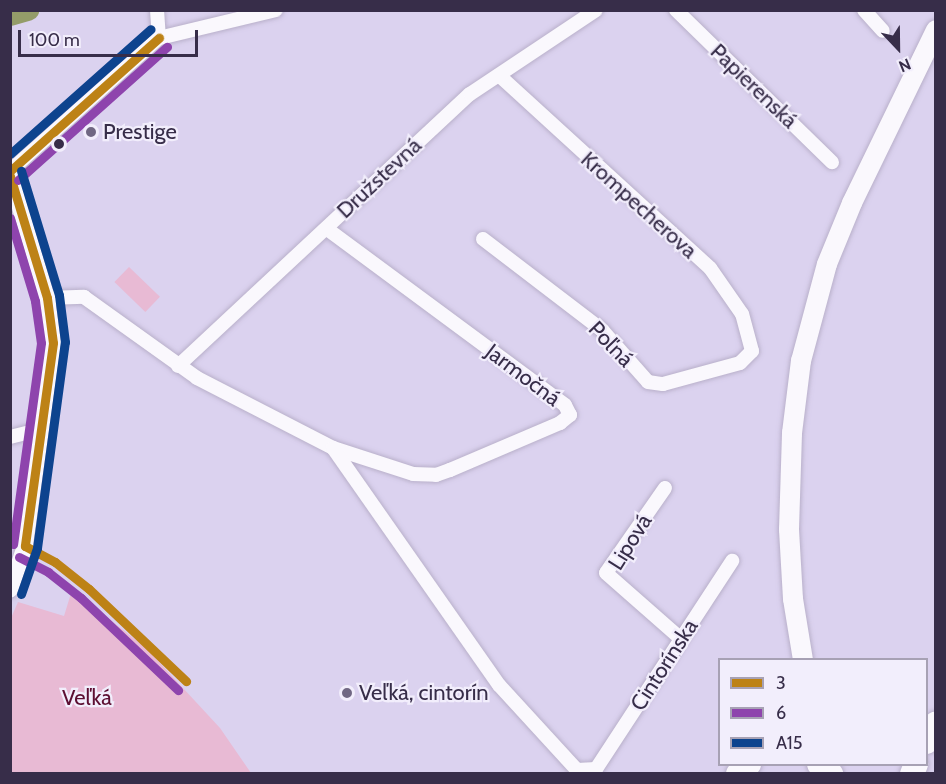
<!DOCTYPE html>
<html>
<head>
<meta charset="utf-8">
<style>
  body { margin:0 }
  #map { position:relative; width:946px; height:784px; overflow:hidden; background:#dbd2ef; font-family:Cabin,sans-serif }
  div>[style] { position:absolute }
  .green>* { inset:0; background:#e8bad4; transform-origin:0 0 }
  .river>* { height:21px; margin:-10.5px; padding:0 10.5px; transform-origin:10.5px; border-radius:10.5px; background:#949c69 }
  .roads { filter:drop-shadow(0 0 2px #b9b0ca) drop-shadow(0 0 2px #b9b0ca) }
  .minor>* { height:14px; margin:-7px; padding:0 7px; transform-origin:7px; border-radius:7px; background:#faf8fd }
  .tertiary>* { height:16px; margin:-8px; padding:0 8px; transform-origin:8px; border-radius:8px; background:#faf8fd }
  .secondary>* { height:20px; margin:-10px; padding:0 10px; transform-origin:10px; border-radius:10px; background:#faf8fd }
  .motorway>* { height:24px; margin:-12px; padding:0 12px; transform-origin:12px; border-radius:12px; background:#faf8fd }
  .bus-1>* { height:9px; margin:-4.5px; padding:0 4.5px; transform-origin:4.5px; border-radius:4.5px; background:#bd8216 }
  .bus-2>* { height:9px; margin:-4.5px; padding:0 4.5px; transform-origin:4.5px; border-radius:4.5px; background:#8e44ad }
  .bus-3>* { height:9px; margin:-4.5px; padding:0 4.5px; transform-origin:4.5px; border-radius:4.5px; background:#0d438e }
  .dots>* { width:16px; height:16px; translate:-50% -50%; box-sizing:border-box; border:3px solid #f2eefc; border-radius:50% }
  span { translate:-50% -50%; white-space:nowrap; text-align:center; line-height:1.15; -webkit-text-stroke:4.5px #f2eefc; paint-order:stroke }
  .street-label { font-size:22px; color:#372d49 }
  .poi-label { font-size:22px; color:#372d49 }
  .left { translate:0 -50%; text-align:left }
  .park-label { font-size:22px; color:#5d0f32 }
  .frame { position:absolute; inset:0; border:12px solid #372d49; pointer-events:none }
  .legend { position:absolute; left:718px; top:658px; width:210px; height:108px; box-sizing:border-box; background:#f2eefc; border:2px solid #a7a1b4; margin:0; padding:8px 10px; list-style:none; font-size:18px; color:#372d49 }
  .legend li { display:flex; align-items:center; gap:12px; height:30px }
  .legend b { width:30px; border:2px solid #a7a1b4 }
  .north { position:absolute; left:868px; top:18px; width:60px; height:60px; -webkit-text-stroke:4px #f2eefc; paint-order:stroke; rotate:158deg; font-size:16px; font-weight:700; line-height:24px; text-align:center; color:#372d49 }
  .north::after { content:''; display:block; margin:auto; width:21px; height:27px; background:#372d49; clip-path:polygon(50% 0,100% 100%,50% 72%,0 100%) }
  .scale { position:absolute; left:18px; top:30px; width:180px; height:27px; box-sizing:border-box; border:3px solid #372d49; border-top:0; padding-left:8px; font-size:18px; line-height:21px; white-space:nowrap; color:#372d49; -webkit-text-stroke:4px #f2eefc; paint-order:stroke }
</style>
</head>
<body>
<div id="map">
  <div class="green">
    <div style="left:129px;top:267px;width:43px;height:21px;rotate:44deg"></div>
    <div style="clip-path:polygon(72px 590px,146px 648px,220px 728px,251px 773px,11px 773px,11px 618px,18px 602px,64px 616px)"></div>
  </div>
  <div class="river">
    <div style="left:10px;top:15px;width:19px;rotate:-16deg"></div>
  </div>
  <div class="roads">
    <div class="minor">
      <div style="left:157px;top:10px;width:28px;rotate:86deg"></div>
      <div style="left:676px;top:10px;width:218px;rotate:44.3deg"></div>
      <div style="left:864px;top:10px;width:28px;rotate:48deg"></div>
      <div style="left:10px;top:171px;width:200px;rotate:-41.8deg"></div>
      <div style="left:159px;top:38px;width:120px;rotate:-13.5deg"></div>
      <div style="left:483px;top:239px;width:150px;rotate:37.4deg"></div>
      <div style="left:602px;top:330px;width:69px;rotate:48.5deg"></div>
      <div style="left:648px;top:382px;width:15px;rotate:8deg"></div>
      <div style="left:663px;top:384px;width:80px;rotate:-15.3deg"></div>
      <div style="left:740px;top:363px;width:17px;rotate:-45deg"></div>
      <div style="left:752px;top:351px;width:38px;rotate:-105deg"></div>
      <div style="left:742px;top:314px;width:56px;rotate:-124.8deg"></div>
      <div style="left:710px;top:268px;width:286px;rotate:-137.6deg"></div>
      <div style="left:47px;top:298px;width:37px;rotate:-2deg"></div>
      <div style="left:84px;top:297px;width:139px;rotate:35.6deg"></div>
      <div style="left:197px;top:378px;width:153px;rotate:27.2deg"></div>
      <div style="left:333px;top:448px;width:84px;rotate:18deg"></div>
      <div style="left:413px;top:474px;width:23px;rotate:2deg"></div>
      <div style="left:436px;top:475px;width:15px;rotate:-20deg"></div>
      <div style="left:450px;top:470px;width:120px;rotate:-23.1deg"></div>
      <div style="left:560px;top:423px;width:13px;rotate:-39deg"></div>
      <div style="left:570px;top:415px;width:11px;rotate:-117deg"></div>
      <div style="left:565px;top:405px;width:297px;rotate:-143.5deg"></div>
      <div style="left:178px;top:366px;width:399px;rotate:-43deg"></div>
      <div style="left:470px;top:94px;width:151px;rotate:-33.7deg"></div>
      <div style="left:10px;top:437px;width:33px;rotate:-14deg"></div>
      <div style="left:333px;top:448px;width:289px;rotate:55deg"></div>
      <div style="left:499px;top:685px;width:115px;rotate:47.5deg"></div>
      <div style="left:577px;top:770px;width:19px;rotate:-3deg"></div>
      <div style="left:596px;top:769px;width:249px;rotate:-56.8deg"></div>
      <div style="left:665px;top:488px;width:103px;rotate:124.8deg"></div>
      <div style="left:606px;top:573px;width:100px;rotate:41.3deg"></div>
    </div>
    <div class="tertiary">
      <div style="left:10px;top:174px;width:129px;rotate:73.4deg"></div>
      <div style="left:47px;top:298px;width:45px;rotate:82.4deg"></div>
      <div style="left:53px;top:343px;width:205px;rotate:97.9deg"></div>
      <div style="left:25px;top:546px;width:46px;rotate:108.8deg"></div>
    </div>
    <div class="secondary">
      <div style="left:803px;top:660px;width:62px;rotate:-99.3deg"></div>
      <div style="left:793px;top:599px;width:70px;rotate:-93.3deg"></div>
      <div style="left:789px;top:529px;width:96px;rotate:-88.2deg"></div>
      <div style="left:792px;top:433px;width:73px;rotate:-82.9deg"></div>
      <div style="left:801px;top:361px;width:100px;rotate:-75deg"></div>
      <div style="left:827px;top:264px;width:66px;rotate:-67.7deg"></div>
      <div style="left:852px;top:203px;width:192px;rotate:-64.1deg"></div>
    </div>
    <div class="motorway">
      <div style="left:926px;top:742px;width:21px;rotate:-62deg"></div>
      <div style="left:819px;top:764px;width:16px;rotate:40deg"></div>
      <div style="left:738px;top:774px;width:15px;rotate:-42deg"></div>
      <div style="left:912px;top:774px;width:11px;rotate:-68deg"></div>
    </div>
  </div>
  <div class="bus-1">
    <div style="left:10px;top:171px;width:200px;rotate:-41.8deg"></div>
    <div style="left:10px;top:176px;width:127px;rotate:73.1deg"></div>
    <div style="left:47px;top:298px;width:45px;rotate:82.4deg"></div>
    <div style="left:53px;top:343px;width:205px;rotate:97.9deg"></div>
    <div style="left:25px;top:546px;width:34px;rotate:28deg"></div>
    <div style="left:55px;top:562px;width:43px;rotate:38.5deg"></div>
    <div style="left:89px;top:589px;width:134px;rotate:43.5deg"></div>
  </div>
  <div class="bus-2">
    <div style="left:18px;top:180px;width:200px;rotate:-41.8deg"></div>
    <div style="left:10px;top:218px;width:87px;rotate:73.2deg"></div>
    <div style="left:35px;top:301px;width:42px;rotate:81.9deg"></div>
    <div style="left:41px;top:343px;width:203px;rotate:97.9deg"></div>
    <div style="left:19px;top:557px;width:33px;rotate:27deg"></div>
    <div style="left:48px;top:572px;width:42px;rotate:38.2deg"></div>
    <div style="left:81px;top:598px;width:134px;rotate:43.5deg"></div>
  </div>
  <div class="bus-3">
    <div style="left:10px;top:154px;width:188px;rotate:-41.6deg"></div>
    <div style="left:21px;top:594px;width:49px;rotate:-70.8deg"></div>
    <div style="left:37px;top:548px;width:208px;rotate:-82.3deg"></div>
    <div style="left:65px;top:342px;width:47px;rotate:-97.3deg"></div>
    <div style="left:59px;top:295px;width:130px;rotate:-107deg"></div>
  </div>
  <div class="dots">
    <div style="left:91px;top:132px;background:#706783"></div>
    <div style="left:59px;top:144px;background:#372d49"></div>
    <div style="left:347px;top:693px;background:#706783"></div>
  </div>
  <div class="street-label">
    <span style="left:754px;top:86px;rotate:44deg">Papierenská</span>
    <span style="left:379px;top:178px;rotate:-43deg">Družstevná</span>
    <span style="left:639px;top:205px;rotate:42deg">Krompecherova</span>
    <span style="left:611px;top:344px;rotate:46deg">Poľná</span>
    <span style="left:523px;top:375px;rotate:37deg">Jarmočná</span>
    <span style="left:630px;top:542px;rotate:-58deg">Lipová</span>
    <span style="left:664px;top:665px;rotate:-57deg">Cintorínska</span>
  </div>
  <div class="poi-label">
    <span class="left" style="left:103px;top:132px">Prestige</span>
    <span class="left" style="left:359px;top:693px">Veľká, cintorín</span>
  </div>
  <div class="park-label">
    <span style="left:87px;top:698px">Veľká</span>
  </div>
  <div class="frame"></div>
  <ul class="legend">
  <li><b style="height:8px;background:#bd8216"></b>3</li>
  <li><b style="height:8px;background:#8e44ad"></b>6</li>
  <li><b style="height:8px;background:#0d438e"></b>A15</li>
  </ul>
  <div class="north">N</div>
  <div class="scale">100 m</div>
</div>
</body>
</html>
